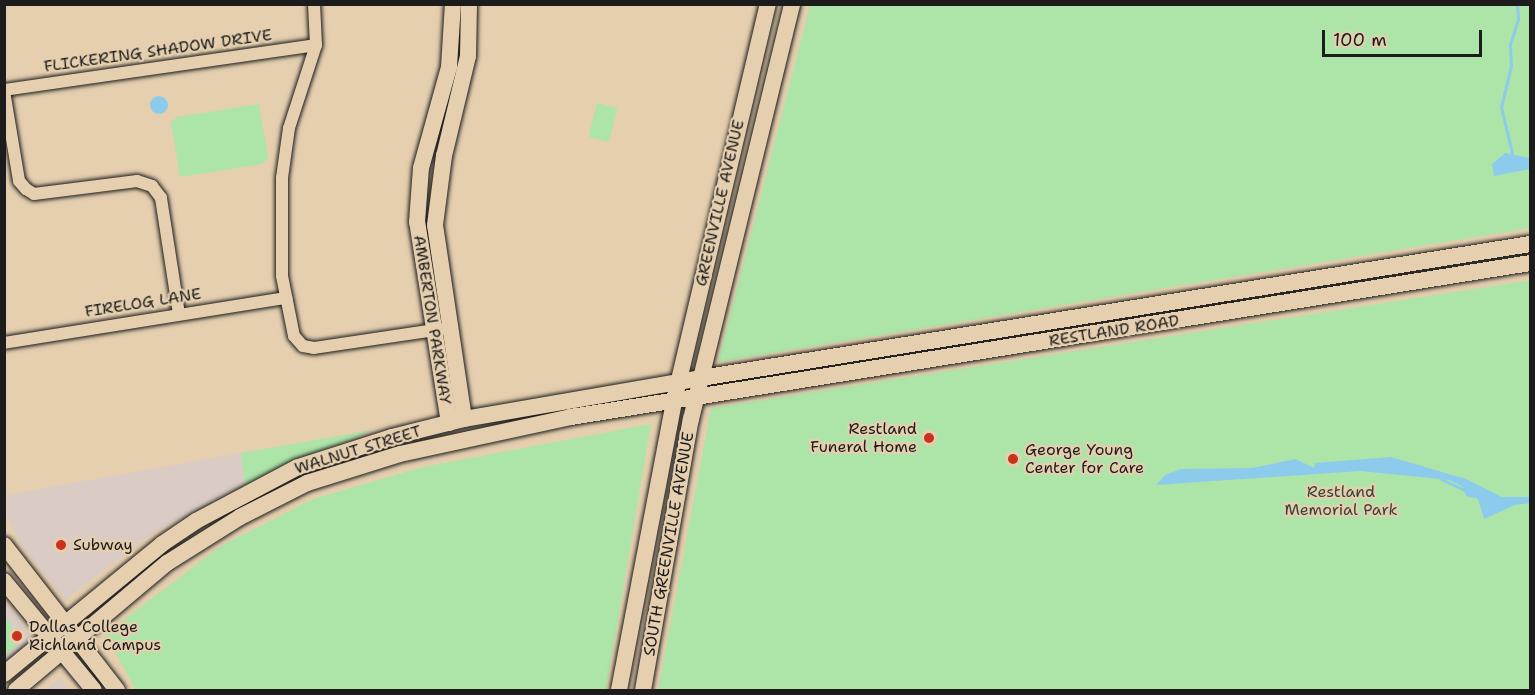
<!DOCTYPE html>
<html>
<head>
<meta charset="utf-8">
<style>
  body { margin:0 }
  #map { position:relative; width:1535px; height:695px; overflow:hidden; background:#e5cfaf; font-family:"Shantell Sans",sans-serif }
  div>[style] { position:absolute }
  .built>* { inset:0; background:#dacbc4 }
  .green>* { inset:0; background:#ade4a8; transform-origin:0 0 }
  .water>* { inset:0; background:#8dcbed }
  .round { border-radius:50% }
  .stream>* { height:3px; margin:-1.5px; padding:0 1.5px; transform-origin:1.5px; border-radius:1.5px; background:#8dcbed }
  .roads { filter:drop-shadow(0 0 2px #1c1c1c) drop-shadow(0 0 2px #1c1c1c) }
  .street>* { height:12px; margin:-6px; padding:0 6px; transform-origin:6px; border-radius:6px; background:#e5cfaf }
  .secondary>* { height:16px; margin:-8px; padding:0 8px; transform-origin:8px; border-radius:8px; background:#e5cfaf }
  .dots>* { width:16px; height:16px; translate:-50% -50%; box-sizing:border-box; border:3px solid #e5cfaf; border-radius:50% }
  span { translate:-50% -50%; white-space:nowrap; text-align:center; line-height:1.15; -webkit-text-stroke:4.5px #e5cfaf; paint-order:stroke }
  .street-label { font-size:16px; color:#1c1c1c }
  .poi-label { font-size:16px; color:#1c1c1c }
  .right { translate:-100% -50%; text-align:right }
  .left { translate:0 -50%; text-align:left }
  .park-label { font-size:16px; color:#394438 }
  .frame { position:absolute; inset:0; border:6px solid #1c1c1c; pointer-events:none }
  .scale { position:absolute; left:1322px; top:30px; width:160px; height:27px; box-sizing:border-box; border:3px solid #1c1c1c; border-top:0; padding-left:8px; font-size:18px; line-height:21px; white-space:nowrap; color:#1c1c1c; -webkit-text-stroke:4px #e5cfaf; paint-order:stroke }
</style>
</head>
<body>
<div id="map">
  <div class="built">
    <div style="clip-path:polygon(241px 453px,245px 486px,153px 533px,65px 600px,21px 545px,5px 513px,5px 495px)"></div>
    <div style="clip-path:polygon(4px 599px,29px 631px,29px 642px,4px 667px)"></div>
    <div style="clip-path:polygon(60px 678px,69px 690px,45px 690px)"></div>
  </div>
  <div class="green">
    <div style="clip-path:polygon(810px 5px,1530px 5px,1530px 228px,718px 362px)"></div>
    <div style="left:597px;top:103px;width:21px;height:35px;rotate:14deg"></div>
    <div style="clip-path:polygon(259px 104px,268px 158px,262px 164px,180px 177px,171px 122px,177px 117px)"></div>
    <div style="clip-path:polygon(1530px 280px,1530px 690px,658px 690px,711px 408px)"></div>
    <div style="clip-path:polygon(651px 424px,606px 690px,136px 690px,105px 634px,221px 546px,313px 499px,423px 467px)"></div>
    <div style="clip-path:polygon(373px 430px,245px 486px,241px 453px)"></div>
    <div style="clip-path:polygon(4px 615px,22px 640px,5px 656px,4px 656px)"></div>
  </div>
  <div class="water">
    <div class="round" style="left:150px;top:96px;width:18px;height:18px"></div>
    <div style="clip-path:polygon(1505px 153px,1530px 158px,1530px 169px,1494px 176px,1492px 164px)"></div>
    <div style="clip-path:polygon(1391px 457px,1466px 479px,1502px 497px,1530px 497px,1530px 503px,1515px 505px,1484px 519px,1478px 499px,1466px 496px,1463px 487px,1450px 480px,1360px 471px,1156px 485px,1165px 475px,1181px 469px,1252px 468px,1296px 459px,1314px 468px,1315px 463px)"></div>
  </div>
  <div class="stream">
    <div style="left:1512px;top:153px;width:47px;rotate:-103.4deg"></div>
    <div style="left:1501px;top:107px;width:42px;rotate:-76.3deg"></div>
    <div style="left:1511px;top:66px;width:22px;rotate:-93deg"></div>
    <div style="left:1510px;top:44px;width:26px;rotate:-72deg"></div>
    <div style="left:1518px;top:19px;width:15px;rotate:-94deg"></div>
    <div style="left:1441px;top:479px;width:29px;rotate:25deg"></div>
  </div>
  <div class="roads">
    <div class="street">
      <div style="left:314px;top:4px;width:41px;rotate:87.2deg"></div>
      <div style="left:316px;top:45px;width:87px;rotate:108deg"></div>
      <div style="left:289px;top:128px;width:50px;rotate:98deg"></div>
      <div style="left:282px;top:178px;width:98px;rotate:90deg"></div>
      <div style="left:282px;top:276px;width:61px;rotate:78.7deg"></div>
      <div style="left:294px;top:336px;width:13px;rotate:48deg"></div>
      <div style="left:303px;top:346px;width:11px;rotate:10deg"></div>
      <div style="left:314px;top:348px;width:128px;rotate:-8.5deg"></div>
      <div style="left:4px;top:90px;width:315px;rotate:-8.2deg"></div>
      <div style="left:4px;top:91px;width:91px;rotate:80.5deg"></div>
      <div style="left:19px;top:181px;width:11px;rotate:49deg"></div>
      <div style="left:26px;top:189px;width:9px;rotate:32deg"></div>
      <div style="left:34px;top:194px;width:104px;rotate:-7.2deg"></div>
      <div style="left:137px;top:181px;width:16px;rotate:18deg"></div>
      <div style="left:152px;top:186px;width:15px;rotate:53deg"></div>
      <div style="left:161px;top:198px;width:117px;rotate:81.2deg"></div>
      <div style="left:4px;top:343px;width:286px;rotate:-9.1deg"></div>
    </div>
    <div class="secondary">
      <div style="left:464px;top:419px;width:196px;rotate:-98.5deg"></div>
      <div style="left:435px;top:225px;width:70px;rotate:-82.6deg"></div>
      <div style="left:444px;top:156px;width:103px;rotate:-76.5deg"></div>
      <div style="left:468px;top:56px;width:52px;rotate:-88.9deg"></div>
      <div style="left:449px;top:423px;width:204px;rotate:-99deg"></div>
      <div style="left:417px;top:222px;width:54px;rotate:-85.8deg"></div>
      <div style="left:421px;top:168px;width:105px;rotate:-74.5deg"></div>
      <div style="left:449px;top:67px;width:63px;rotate:-86.4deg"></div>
      <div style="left:4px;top:545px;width:184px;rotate:52.1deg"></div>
      <div style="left:4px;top:581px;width:141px;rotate:50.5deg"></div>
      <div style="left:4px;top:674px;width:205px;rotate:-39.4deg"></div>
      <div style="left:162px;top:544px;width:41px;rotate:-34.1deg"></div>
      <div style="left:196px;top:521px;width:115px;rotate:-27.9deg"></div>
      <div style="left:298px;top:467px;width:99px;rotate:-17.7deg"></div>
      <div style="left:392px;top:437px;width:74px;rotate:-14deg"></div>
      <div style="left:464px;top:419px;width:241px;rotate:-9.8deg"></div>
      <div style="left:701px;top:378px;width:840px;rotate:-9.18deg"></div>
      <div style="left:16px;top:690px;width:197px;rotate:-40.1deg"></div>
      <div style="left:167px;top:563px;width:86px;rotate:-32.2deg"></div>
      <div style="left:240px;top:517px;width:75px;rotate:-26.9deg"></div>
      <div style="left:307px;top:483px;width:97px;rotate:-17.3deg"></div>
      <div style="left:400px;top:454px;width:175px;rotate:-12.2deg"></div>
      <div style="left:571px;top:417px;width:971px;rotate:-9.12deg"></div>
      <div style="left:619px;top:690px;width:294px;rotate:-79.2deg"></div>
      <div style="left:674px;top:401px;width:408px;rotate:-76.7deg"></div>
      <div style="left:643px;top:690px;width:275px;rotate:-80deg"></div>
      <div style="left:691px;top:419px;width:427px;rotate:-76.3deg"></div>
    </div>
  </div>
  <div class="dots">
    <div style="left:929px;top:438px;background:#c8321e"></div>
    <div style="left:1013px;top:459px;background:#c8321e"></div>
    <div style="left:61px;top:545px;background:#c8321e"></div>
    <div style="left:17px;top:636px;background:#c8321e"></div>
  </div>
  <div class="street-label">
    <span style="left:158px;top:51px;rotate:-8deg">FLICKERING SHADOW DRIVE</span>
    <span style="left:720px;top:203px;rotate:-77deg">GREENVILLE AVENUE</span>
    <span style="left:143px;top:303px;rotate:-9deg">FIRELOG LANE</span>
    <span style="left:432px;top:320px;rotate:81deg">AMBERTON PARKWAY</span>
    <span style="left:1114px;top:331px;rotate:-9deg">RESTLAND ROAD</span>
    <span style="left:358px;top:450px;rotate:-17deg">WALNUT STREET</span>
    <span style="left:669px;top:544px;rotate:-80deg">SOUTH GREENVILLE AVENUE</span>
  </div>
  <div class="poi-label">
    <span class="right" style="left:917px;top:438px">Restland<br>Funeral Home</span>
    <span class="left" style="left:1025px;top:459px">George Young<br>Center for Care</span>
    <span class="left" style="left:73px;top:545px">Subway</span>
    <span class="left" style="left:29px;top:636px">Dallas College<br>Richland Campus</span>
  </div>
  <div class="park-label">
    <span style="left:1341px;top:501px">Restland<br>Memorial Park</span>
  </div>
  <div class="frame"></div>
  <div class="scale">100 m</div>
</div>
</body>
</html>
